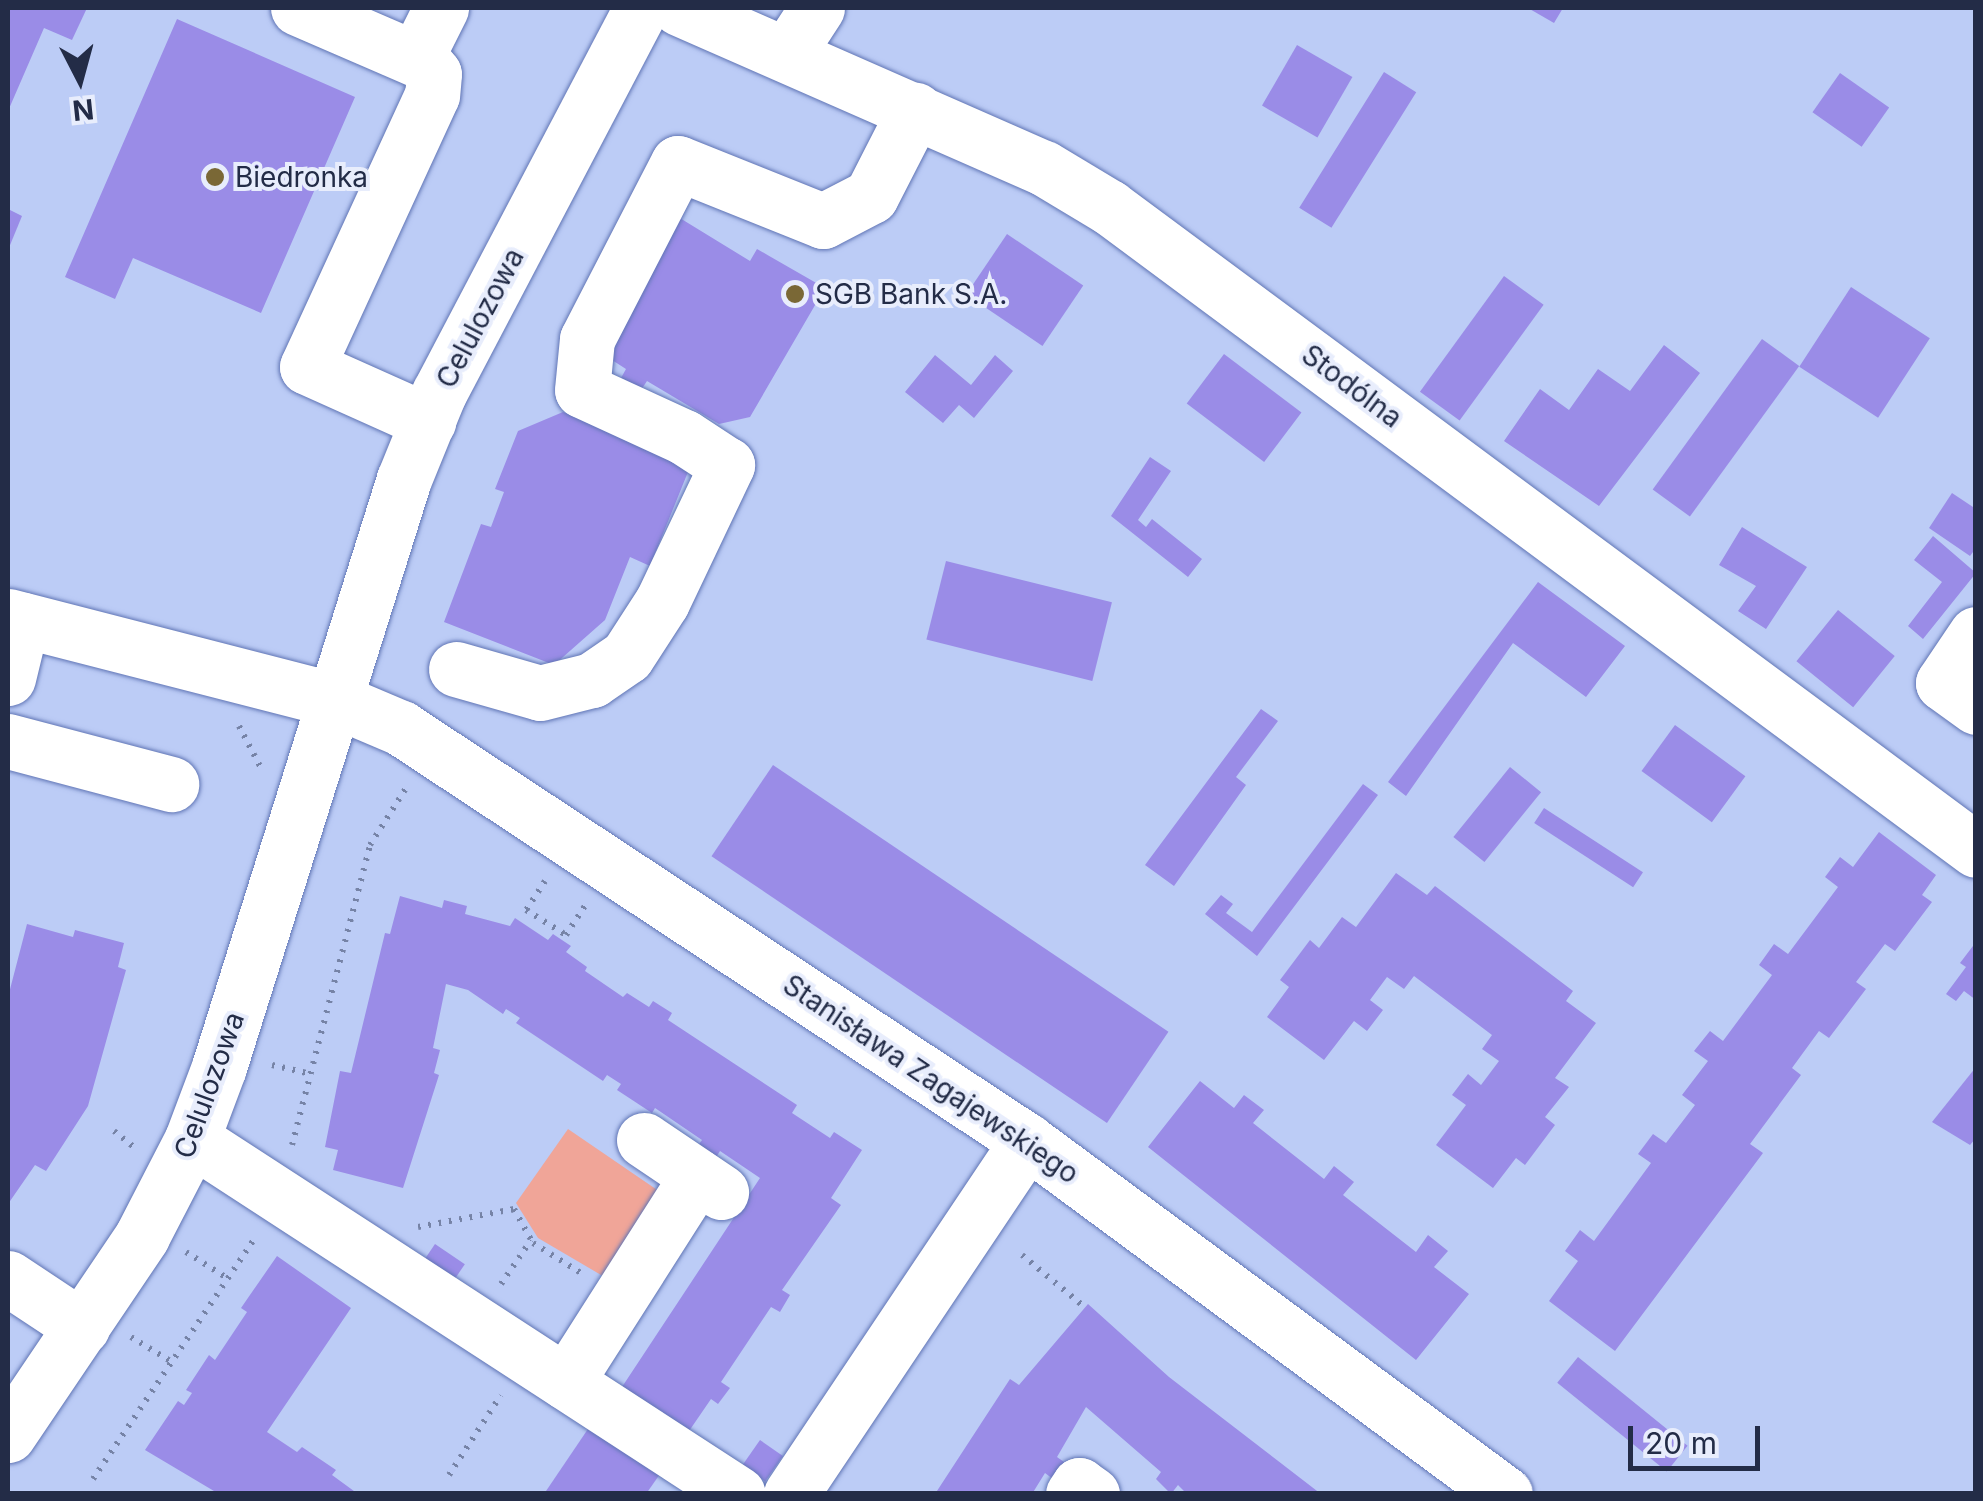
<!DOCTYPE html>
<html>
<head>
<meta charset="utf-8">
<style>
  body { margin:0 }
  #map { position:relative; width:1983px; height:1501px; overflow:hidden; background:#bcccf6; font-family:Inter,sans-serif }
  div>[style] { position:absolute }
  .green>* { inset:0; background:#f0a598 }
  .building>* { inset:0; background:#9a8ce7; transform-origin:0 0 }
  .path>* { height:6px; margin-top:-3px; transform-origin:0; background:repeating-linear-gradient(90deg,#7683a6 0 2.5px,transparent 0 10.5px) }
  .roads { filter:drop-shadow(0 0 2px #6075b5) drop-shadow(0 0 2px #6075b5) }
  .minor>* { height:55px; margin:-27.5px; padding:0 27.5px; transform-origin:27.5px; border-radius:27.5px; background:#fff }
  .dots>* { width:28px; height:28px; translate:-50% -50%; box-sizing:border-box; border:5px solid #e8edfc; border-radius:50% }
  span { translate:-50% -50%; white-space:nowrap; text-align:center; line-height:1.15; -webkit-text-stroke:8px #e8edfc; paint-order:stroke }
  .poi-label { font-size:28px; color:#232c47 }
  .left { translate:0 -50%; text-align:left }
  .street-label { font-size:28px; color:#232c47 }
  .frame { position:absolute; inset:0; border:10px solid #232c47; pointer-events:none }
  .north { position:absolute; left:30px; top:30px; width:100px; height:100px; -webkit-text-stroke:8px #e8edfc; paint-order:stroke; rotate:174deg; font-size:28px; font-weight:700; line-height:40px; text-align:center; color:#232c47 }
  .north::after { content:''; display:block; margin:auto; width:35px; height:45px; background:#232c47; clip-path:polygon(50% 0,100% 100%,50% 72%,0 100%) }
  .scale { position:absolute; left:1628px; top:1426px; width:132px; height:45px; box-sizing:border-box; border:5px solid #232c47; border-top:0; padding-left:12px; font-size:30px; line-height:35px; white-space:nowrap; color:#232c47; -webkit-text-stroke:8px #e8edfc; paint-order:stroke }
</style>
</head>
<body>
<div id="map">
  <div class="green">
    <div style="clip-path:polygon(568px 1129px,669px 1198px,613px 1282px,538px 1238px,516px 1203px)"></div>
  </div>
  <div class="building">
    <div style="clip-path:polygon(8px 8px,87px 8px,72px 40px,44px 28px,8px 111px)"></div>
    <div style="clip-path:polygon(1528px 8px,1563px 8px,1554px 23px)"></div>
    <div style="clip-path:polygon(177px 19px,355px 97px,261px 313px,133px 258px,115px 299px,65px 277px)"></div>
    <div style="left:1297px;top:45px;width:64px;height:70px;rotate:30deg"></div>
    <div style="left:1384px;top:72px;width:38px;height:160px;rotate:32deg"></div>
    <div style="left:1840px;top:73px;width:60px;height:48px;rotate:35deg"></div>
    <div style="clip-path:polygon(8px 209px,22px 216px,8px 250px)"></div>
    <div style="clip-path:polygon(670px 212px,750px 261px,757px 249px,825px 288px,750px 417px,719px 424px,647px 381px,641px 390px,621px 378px,626px 369px,612px 360px,604px 329px)"></div>
    <div style="left:1007px;top:234px;width:92px;height:73px;rotate:34deg"></div>
    <div style="left:1504px;top:276px;width:49px;height:143px;rotate:36deg"></div>
    <div style="left:1851px;top:287px;width:94px;height:95px;rotate:33deg"></div>
    <div style="left:1762px;top:339px;width:46px;height:186px;rotate:36deg"></div>
    <div style="clip-path:polygon(1664px 345px,1700px 373px,1599px 506px,1504px 441px,1540px 389px,1569px 410px,1598px 369px,1630px 391px)"></div>
    <div style="left:1224px;top:354px;width:97px;height:62px;rotate:37deg"></div>
    <div style="clip-path:polygon(935px 355px,971px 385px,995px 355px,1013px 371px,974px 418px,959px 405px,943px 423px,905px 392px)"></div>
    <div style="clip-path:polygon(563px 412px,692px 462px,650px 566px,630px 557px,605px 620px,554px 665px,444px 622px,481px 524px,491px 527px,504px 492px,495px 489px,518px 431px)"></div>
    <div style="clip-path:polygon(1150px 457px,1171px 471px,1138px 520px,1146px 527px,1152px 519px,1202px 559px,1188px 577px,1111px 516px)"></div>
    <div style="clip-path:polygon(1952px 493px,1976px 509px,1976px 548px,1970px 556px,1929px 528px)"></div>
    <div style="clip-path:polygon(1742px 527px,1807px 567px,1766px 629px,1738px 611px,1756px 586px,1719px 565px)"></div>
    <div style="clip-path:polygon(1933px 536px,1976px 573px,1923px 639px,1908px 626px,1942px 582px,1914px 560px)"></div>
    <div style="left:946px;top:561px;width:171px;height:81px;rotate:14deg"></div>
    <div style="clip-path:polygon(1538px 582px,1625px 646px,1586px 697px,1513px 643px,1406px 796px,1388px 782px)"></div>
    <div style="left:1838px;top:610px;width:73px;height:66px;rotate:39deg"></div>
    <div style="clip-path:polygon(1261px 709px,1278px 721px,1236px 777px,1246px 785px,1174px 886px,1145px 865px)"></div>
    <div style="left:1675px;top:725px;width:87px;height:57px;rotate:36deg"></div>
    <div style="left:773px;top:765px;width:477px;height:110px;rotate:34deg"></div>
    <div style="left:1510px;top:767px;width:40px;height:90px;rotate:39deg"></div>
    <div style="clip-path:polygon(1363px 784px,1378px 795px,1257px 956px,1205px 914px,1221px 895px,1233px 904px,1226px 913px,1252px 932px)"></div>
    <div style="left:1544px;top:808px;width:118px;height:18px;rotate:33deg"></div>
    <div style="clip-path:polygon(1879px 832px,1936px 875px,1922px 895px,1932px 902px,1895px 951px,1885px 944px,1856px 982px,1866px 989px,1829px 1038px,1819px 1031px,1792px 1068px,1801px 1075px,1750px 1144px,1763px 1153px,1615px 1351px,1549px 1301px,1578px 1261px,1565px 1251px,1580px 1230px,1594px 1241px,1651px 1163px,1638px 1154px,1653px 1134px,1666px 1143px,1695px 1105px,1682px 1095px,1708px 1061px,1694px 1051px,1710px 1031px,1723px 1041px,1772px 975px,1759px 965px,1774px 944px,1788px 954px,1838px 887px,1825px 877px,1840px 857px,1853px 867px)"></div>
    <div style="clip-path:polygon(1396px 873px,1427px 895px,1435px 886px,1573px 991px,1566px 1001px,1596px 1023px,1555px 1078px,1569px 1087px,1545px 1117px,1555px 1125px,1525px 1165px,1516px 1158px,1493px 1188px,1436px 1145px,1466px 1105px,1452px 1095px,1468px 1074px,1481px 1085px,1499px 1061px,1482px 1049px,1492px 1035px,1414px 976px,1404px 989px,1387px 977px,1370px 1000px,1383px 1010px,1367px 1031px,1354px 1021px,1324px 1060px,1267px 1017px,1289px 987px,1280px 980px,1310px 940px,1319px 948px,1342px 917px,1356px 927px)"></div>
    <div style="clip-path:polygon(400px 896px,442px 908px,444px 900px,467px 906px,465px 914px,510px 926px,515px 918px,548px 940px,553px 934px,571px 946px,566px 952px,587px 967px,585px 971px,623px 997px,627px 993px,649px 1007px,653px 1001px,672px 1013px,668px 1020px,797px 1105px,792px 1113px,830px 1138px,834px 1132px,862px 1150px,831px 1198px,841px 1205px,782px 1290px,790px 1295px,780px 1312px,771px 1307px,721px 1382px,730px 1388px,718px 1404px,711px 1399px,687px 1434px,620px 1390px,760px 1178px,720px 1151px,715px 1159px,697px 1147px,702px 1140px,655px 1108px,652px 1113px,617px 1090px,621px 1084px,607px 1075px,603px 1081px,516px 1023px,520px 1018px,506px 1009px,503px 1014px,468px 990px,446px 984px,433px 1048px,440px 1050px,434px 1073px,439px 1075px,403px 1188px,333px 1170px,338px 1150px,325px 1147px,340px 1071px,351px 1073px,385px 933px,390px 934px)"></div>
    <div style="clip-path:polygon(27px 924px,73px 937px,75px 930px,124px 943px,118px 967px,126px 970px,88px 1106px,46px 1171px,35px 1165px,8px 1204px,8px 997px)"></div>
    <div style="clip-path:polygon(1976px 942px,1976px 1000px,1964px 991px,1956px 1001px,1946px 994px,1966px 967px,1960px 963px)"></div>
    <div style="clip-path:polygon(1976px 1067px,1976px 1138px,1970px 1145px,1932px 1122px)"></div>
    <div style="clip-path:polygon(1200px 1081px,1234px 1108px,1244px 1095px,1264px 1110px,1253px 1123px,1324px 1179px,1334px 1166px,1354px 1182px,1343px 1195px,1416px 1252px,1428px 1235px,1448px 1251px,1434px 1267px,1469px 1294px,1416px 1360px,1148px 1147px)"></div>
    <div style="left:435px;top:1244px;width:36px;height:34px;rotate:34deg"></div>
    <div style="clip-path:polygon(277px 1256px,351px 1308px,267px 1432px,297px 1452px,302px 1447px,336px 1470px,332px 1475px,358px 1494px,219px 1494px,145px 1450px,178px 1401px,184px 1405px,192px 1393px,186px 1390px,209px 1355px,215px 1360px,247px 1312px,241px 1308px)"></div>
    <div style="clip-path:polygon(1088px 1304px,1169px 1377px,1321px 1494px,1187px 1494px,1178px 1485px,1171px 1494px,1156px 1479px,1161px 1472px,1086px 1407px,1057px 1457px,1064px 1462px,1053px 1479px,1045px 1473px,1032px 1494px,935px 1494px,1010px 1379px,1019px 1385px)"></div>
    <div style="left:1578px;top:1357px;width:141px;height:33px;rotate:39deg"></div>
    <div style="clip-path:polygon(590px 1426px,660px 1474px,646px 1494px,544px 1494px)"></div>
    <div style="left:760px;top:1440px;width:28px;height:31px;rotate:35deg"></div>
  </div>
  <div class="path">
    <div style="left:239px;top:726px;width:47px;rotate:62.4deg"></div>
    <div style="left:545px;top:881px;width:35px;rotate:123deg"></div>
    <div style="left:526px;top:910px;width:47px;rotate:32deg"></div>
    <div style="left:566px;top:935px;width:37px;rotate:-57deg"></div>
    <div style="left:272px;top:1065px;width:39px;rotate:13deg"></div>
    <div style="left:114px;top:1131px;width:26px;rotate:39deg"></div>
    <div style="left:292px;top:1145px;width:310px;rotate:-75.4deg"></div>
    <div style="left:370px;top:845px;width:67px;rotate:-57.7deg"></div>
    <div style="left:418px;top:1227px;width:98px;rotate:-10.6deg"></div>
    <div style="left:514px;top:1209px;width:39px;rotate:61deg"></div>
    <div style="left:533px;top:1243px;width:57px;rotate:32deg"></div>
    <div style="left:186px;top:1252px;width:49px;rotate:32.4deg"></div>
    <div style="left:1022px;top:1255px;width:78px;rotate:39.8deg"></div>
    <div style="left:501px;top:1284px;width:53px;rotate:-55.7deg"></div>
    <div style="left:131px;top:1337px;width:48px;rotate:31.4deg"></div>
    <div style="left:449px;top:1475px;width:95px;rotate:-57deg"></div>
    <div style="left:93px;top:1479px;width:289px;rotate:-56.1deg"></div>
  </div>
  <div class="roads">
    <div class="minor">
      <div style="left:298px;top:8px;width:138px;rotate:23.4deg"></div>
      <div style="left:425px;top:63px;width:14px;rotate:51deg"></div>
      <div style="left:434px;top:74px;width:21px;rotate:95deg"></div>
      <div style="left:432px;top:95px;width:299px;rotate:114.7deg"></div>
      <div style="left:307px;top:367px;width:133px;rotate:24.1deg"></div>
      <div style="left:679px;top:8px;width:399px;rotate:23.7deg"></div>
      <div style="left:1044px;top:168px;width:76px;rotate:31deg"></div>
      <div style="left:1109px;top:207px;width:1079px;rotate:36.56deg"></div>
      <div style="left:787px;top:54px;width:55px;rotate:-56.9deg"></div>
      <div style="left:416px;top:58px;width:56px;rotate:-63.4deg"></div>
      <div style="left:8px;top:616px;width:338px;rotate:14.4deg"></div>
      <div style="left:335px;top:700px;width:72px;rotate:23deg"></div>
      <div style="left:401px;top:728px;width:750px;rotate:33.41deg"></div>
      <div style="left:1027px;top:1141px;width:594px;rotate:36.45deg"></div>
      <div style="left:1976px;top:634px;width:59px;rotate:124deg"></div>
      <div style="left:1943px;top:683px;width:41px;rotate:36deg"></div>
      <div style="left:456px;top:669px;width:87px;rotate:15.9deg"></div>
      <div style="left:540px;top:693px;width:54px;rotate:-14deg"></div>
      <div style="left:592px;top:680px;width:42px;rotate:-34.4deg"></div>
      <div style="left:627px;top:656px;width:64px;rotate:-57.1deg"></div>
      <div style="left:662px;top:602px;width:152px;rotate:-64.6deg"></div>
      <div style="left:727px;top:465px;width:51px;rotate:-146.9deg"></div>
      <div style="left:684px;top:437px;width:112px;rotate:-155.3deg"></div>
      <div style="left:582px;top:390px;width:51px;rotate:-84.4deg"></div>
      <div style="left:587px;top:339px;width:198px;rotate:-62.7deg"></div>
      <div style="left:678px;top:163px;width:156px;rotate:21.8deg"></div>
      <div style="left:823px;top:221px;width:54px;rotate:-27.5deg"></div>
      <div style="left:871px;top:196px;width:97px;rotate:-62.9deg"></div>
      <div style="left:8px;top:678px;width:60px;rotate:-76.4deg"></div>
      <div style="left:8px;top:741px;width:169px;rotate:14.8deg"></div>
      <div style="left:192px;top:1139px;width:651px;rotate:33.03deg"></div>
      <div style="left:644px;top:1140px;width:93px;rotate:34deg"></div>
      <div style="left:8px;top:1278px;width:89px;rotate:33.5deg"></div>
      <div style="left:566px;top:1382px;width:244px;rotate:-57.5deg"></div>
      <div style="left:8px;top:1435px;width:240px;rotate:-56deg"></div>
      <div style="left:142px;top:1236px;width:109px;rotate:-62.7deg"></div>
      <div style="left:192px;top:1139px;width:77px;rotate:-69.4deg"></div>
      <div style="left:219px;top:1067px;width:616px;rotate:-72.54deg"></div>
      <div style="left:404px;top:479px;width:93px;rotate:-67.9deg"></div>
      <div style="left:439px;top:393px;width:435px;rotate:-62.3deg"></div>
      <div style="left:791px;top:1494px;width:425px;rotate:-56.2deg"></div>
      <div style="left:1073px;top:1494px;width:11px;rotate:-56deg"></div>
      <div style="left:1079px;top:1485px;width:16px;rotate:35deg"></div>
    </div>
  </div>
  <div class="dots">
    <div style="left:215px;top:177px;background:#7a6836"></div>
    <div style="left:795px;top:294px;background:#7a6836"></div>
  </div>
  <div class="poi-label">
    <span class="left" style="left:235px;top:177px">Biedronka</span>
    <span class="left" style="left:815px;top:294px">SGB Bank S.A.</span>
  </div>
  <div class="street-label">
    <span style="left:480px;top:318px;rotate:-62deg">Celulozowa</span>
    <span style="left:1352px;top:386px;rotate:37deg">Stodólna</span>
    <span style="left:931px;top:1079px;rotate:34deg">Stanisława Zagajewskiego</span>
    <span style="left:209px;top:1085px;rotate:-70deg">Celulozowa</span>
  </div>
  <div class="frame"></div>
  <div class="north">N</div>
  <div class="scale">20 m</div>
</div>
</body>
</html>
